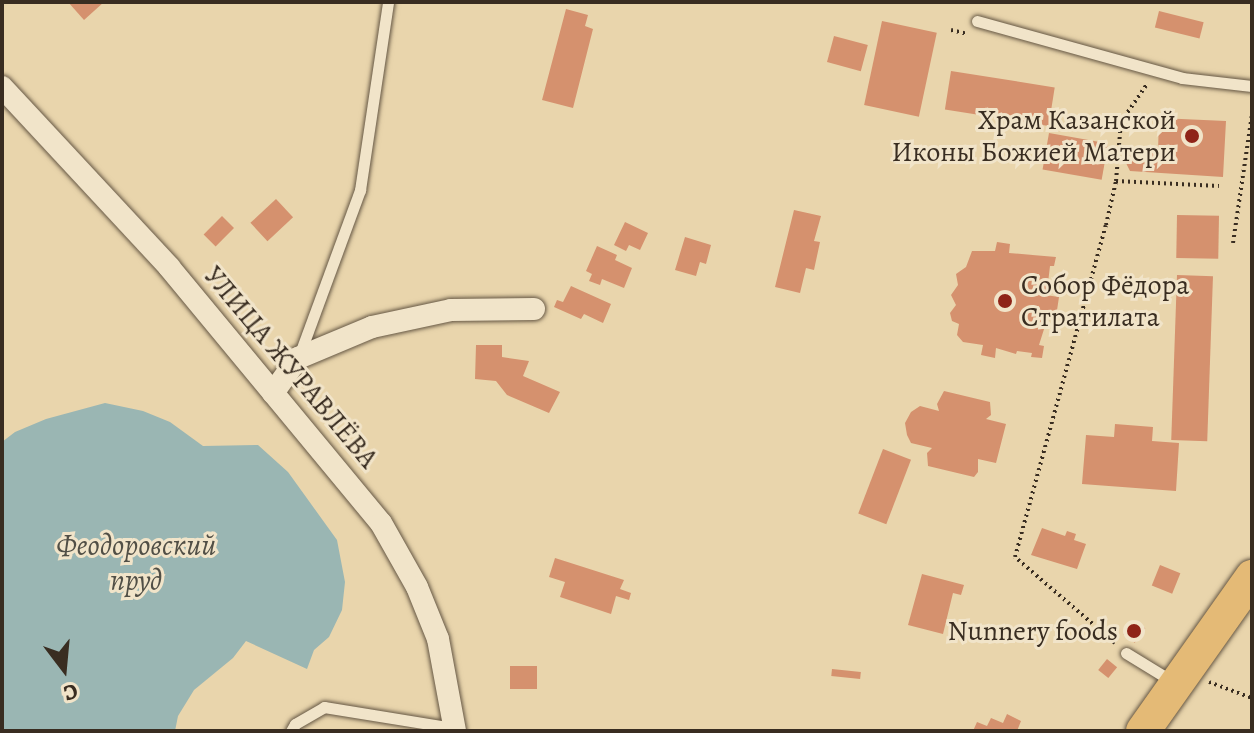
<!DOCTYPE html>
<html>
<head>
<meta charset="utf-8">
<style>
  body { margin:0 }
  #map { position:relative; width:1254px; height:733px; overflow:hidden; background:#e9d5ac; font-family:Alegreya,serif }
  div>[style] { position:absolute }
  .water>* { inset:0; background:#9ab6b3 }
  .building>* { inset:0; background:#d5916e; transform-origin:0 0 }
  .path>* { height:4px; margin-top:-2px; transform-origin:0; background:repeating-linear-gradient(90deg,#392d21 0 2px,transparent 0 6px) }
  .roads { filter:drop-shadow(0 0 2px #655744) drop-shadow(0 0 2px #655744) }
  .service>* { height:11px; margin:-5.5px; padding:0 5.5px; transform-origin:5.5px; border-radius:5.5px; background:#f1e4c9 }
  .minor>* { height:22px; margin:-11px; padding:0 11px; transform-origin:11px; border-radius:11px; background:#f1e4c9 }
  .primary>* { height:34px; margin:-17px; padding:0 17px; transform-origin:17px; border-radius:17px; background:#e4ba76 }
  .dots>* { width:22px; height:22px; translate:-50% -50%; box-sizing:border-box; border:4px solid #f1e4c9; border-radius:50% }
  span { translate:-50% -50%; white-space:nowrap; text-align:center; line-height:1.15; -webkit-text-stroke:6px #f1e4c9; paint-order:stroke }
  .poi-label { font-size:28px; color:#392d21 }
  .right { translate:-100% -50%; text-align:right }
  .left { translate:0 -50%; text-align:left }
  .street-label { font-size:28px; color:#392d21 }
  .water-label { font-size:30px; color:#514f46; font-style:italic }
  .frame { position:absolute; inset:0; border:4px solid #392d21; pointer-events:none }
  .north { position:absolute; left:24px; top:629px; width:80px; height:80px; -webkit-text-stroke:6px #f1e4c9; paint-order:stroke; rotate:164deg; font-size:22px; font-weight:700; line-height:32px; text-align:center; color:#392d21 }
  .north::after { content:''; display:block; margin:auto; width:28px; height:36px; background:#392d21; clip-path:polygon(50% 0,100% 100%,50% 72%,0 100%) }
</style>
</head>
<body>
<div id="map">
  <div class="water">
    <div style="clip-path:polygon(105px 403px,143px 411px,170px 422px,203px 446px,258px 445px,288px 472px,337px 540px,345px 582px,342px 610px,329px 637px,314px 650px,307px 669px,246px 641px,233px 658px,194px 690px,178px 716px,175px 731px,2px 731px,2px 442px,15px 432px,46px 419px)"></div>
  </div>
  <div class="building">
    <div style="clip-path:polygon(68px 2px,104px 2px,84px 20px)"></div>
    <div style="clip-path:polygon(566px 9px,588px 15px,585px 26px,593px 29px,573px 108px,542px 100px)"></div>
    <div style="left:1159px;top:11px;width:46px;height:17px;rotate:14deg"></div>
    <div style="left:882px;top:21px;width:56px;height:86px;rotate:12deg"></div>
    <div style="left:834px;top:36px;width:35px;height:27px;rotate:15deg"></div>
    <div style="left:951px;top:71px;width:105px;height:39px;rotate:9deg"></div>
    <div style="clip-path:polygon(1159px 118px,1226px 121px,1223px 177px,1130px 171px,1125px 161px,1129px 153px,1158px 151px)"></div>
    <div style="left:1049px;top:133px;width:60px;height:37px;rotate:10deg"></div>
    <div style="left:276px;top:199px;width:25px;height:35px;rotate:47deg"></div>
    <div style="clip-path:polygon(794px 210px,821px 216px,814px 241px,820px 242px,814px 270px,806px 268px,800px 293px,775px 287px)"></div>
    <div style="left:1177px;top:215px;width:42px;height:43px;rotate:1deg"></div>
    <div style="left:222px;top:216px;width:17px;height:26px;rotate:45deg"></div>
    <div style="clip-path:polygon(625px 222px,648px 233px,640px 250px,629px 245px,626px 251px,614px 245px)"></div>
    <div style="clip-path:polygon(685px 237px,711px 245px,706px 264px,700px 262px,696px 276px,675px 270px)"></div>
    <div style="clip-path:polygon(997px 242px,1010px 244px,1009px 253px,1056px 257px,1054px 266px,1050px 266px,1048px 283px,1051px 287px,1047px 287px,1045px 295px,1059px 297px,1056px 317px,1043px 315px,1042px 325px,1045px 326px,1039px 345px,1044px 346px,1042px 358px,1031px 357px,1032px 353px,1017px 351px,1016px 354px,996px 348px,995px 358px,981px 355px,983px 345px,963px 342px,957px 335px,959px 324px,952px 321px,950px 313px,956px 305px,951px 295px,958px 285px,956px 274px,966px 267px,972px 251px,995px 251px)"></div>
    <div style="clip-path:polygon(597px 246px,617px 255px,615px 260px,632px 268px,624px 288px,602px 279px,600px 285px,589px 281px,592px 274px,586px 271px)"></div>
    <div style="left:1177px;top:275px;width:36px;height:165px;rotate:2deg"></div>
    <div style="clip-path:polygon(571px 286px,611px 304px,603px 323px,584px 314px,581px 319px,554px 307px,557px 300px,563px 302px)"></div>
    <div style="clip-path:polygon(476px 345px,502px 345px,502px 357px,529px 361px,523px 376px,560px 392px,549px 413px,507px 395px,496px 381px,475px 379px)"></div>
    <div style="clip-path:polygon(944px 391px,990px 402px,991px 415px,986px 419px,1006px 424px,996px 463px,978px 459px,978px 472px,974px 477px,928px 466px,927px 453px,932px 448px,911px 443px,907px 435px,905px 423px,911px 412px,920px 406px,939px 411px,937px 404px)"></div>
    <div style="clip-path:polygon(1115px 424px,1153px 427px,1152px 441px,1179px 443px,1176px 491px,1082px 484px,1086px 435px,1114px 437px)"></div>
    <div style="left:883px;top:449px;width:30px;height:69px;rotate:21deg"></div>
    <div style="clip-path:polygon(1042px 528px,1065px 536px,1067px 531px,1076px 534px,1074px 540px,1086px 544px,1077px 569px,1031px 555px)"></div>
    <div style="clip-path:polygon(555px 558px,624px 580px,620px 589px,631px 593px,629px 600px,616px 596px,611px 614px,560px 597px,565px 582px,549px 577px)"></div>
    <div style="left:1160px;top:565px;width:22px;height:22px;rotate:22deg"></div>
    <div style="clip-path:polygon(922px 574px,964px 585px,961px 595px,953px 593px,943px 634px,908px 625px)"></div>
    <div style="left:1134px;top:620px;width:14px;height:18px;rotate:36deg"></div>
    <div style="left:1107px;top:659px;width:13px;height:14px;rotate:39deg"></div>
    <div style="left:510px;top:666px;width:27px;height:23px"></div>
    <div style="left:832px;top:669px;width:29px;height:7px;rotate:6deg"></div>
    <div style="clip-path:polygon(1007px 714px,1021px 721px,1017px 731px,973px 731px,977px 722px,987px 726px,991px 718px,1003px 723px)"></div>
  </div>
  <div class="path">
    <div style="left:951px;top:30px;width:17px;rotate:13deg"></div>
    <div style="left:1116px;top:181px;width:103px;rotate:2.8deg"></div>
    <div style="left:1233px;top:243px;width:130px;rotate:-81.6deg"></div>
    <div style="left:1115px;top:643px;width:132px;rotate:-139.3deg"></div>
    <div style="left:1015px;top:557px;width:344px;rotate:-74.7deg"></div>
    <div style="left:1106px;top:225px;width:45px;rotate:-77.2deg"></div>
    <div style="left:1116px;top:181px;width:59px;rotate:-85.2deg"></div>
    <div style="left:1121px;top:122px;width:46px;rotate:-55.6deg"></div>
    <div style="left:1209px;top:682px;width:46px;rotate:20.4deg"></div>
  </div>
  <div class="roads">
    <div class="service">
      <div style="left:977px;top:21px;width:213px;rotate:15.5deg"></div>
      <div style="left:1182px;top:78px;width:70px;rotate:6.5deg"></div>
      <div style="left:299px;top:356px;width:177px;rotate:-69.8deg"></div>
      <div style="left:360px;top:190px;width:190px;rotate:-81.5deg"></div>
      <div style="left:1126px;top:653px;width:57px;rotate:31.5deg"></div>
      <div style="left:291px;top:731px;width:8px;rotate:-60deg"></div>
      <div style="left:295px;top:724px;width:34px;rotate:-30deg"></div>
      <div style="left:324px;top:707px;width:132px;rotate:9.2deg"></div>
    </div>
    <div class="minor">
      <div style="left:2px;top:87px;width:246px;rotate:47.1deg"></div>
      <div style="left:169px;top:267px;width:332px;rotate:50.4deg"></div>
      <div style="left:381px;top:523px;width:73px;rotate:60.6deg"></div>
      <div style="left:417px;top:587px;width:56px;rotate:68deg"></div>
      <div style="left:438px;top:639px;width:94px;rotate:79.5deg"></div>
      <div style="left:273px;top:393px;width:43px;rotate:-54.5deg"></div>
      <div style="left:298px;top:358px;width:80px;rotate:-22.7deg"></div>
      <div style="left:372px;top:327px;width:81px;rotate:-12.1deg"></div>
      <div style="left:451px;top:310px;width:83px;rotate:-0.7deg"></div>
    </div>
    <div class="primary">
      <div style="left:1143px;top:731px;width:189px;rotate:-54.7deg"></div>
    </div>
  </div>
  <div class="dots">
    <div style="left:1192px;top:136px;background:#8f2418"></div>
    <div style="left:1005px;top:301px;background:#8f2418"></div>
    <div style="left:1134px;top:631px;background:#8f2418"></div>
  </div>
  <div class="poi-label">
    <span class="right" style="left:1176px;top:136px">Храм Казанской<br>Иконы Божией Матери</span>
    <span class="left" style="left:1021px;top:301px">Собор Фёдора<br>Стратилата</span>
    <span class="right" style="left:1118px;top:631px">Nunnery foods</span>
  </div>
  <div class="street-label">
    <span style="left:291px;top:367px;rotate:50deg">УЛИЦА ЖУРАВЛЁВА</span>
  </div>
  <div class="water-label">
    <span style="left:136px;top:562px">Феодоровский<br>пруд</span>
  </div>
  <div class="frame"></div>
  <div class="north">С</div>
</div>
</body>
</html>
